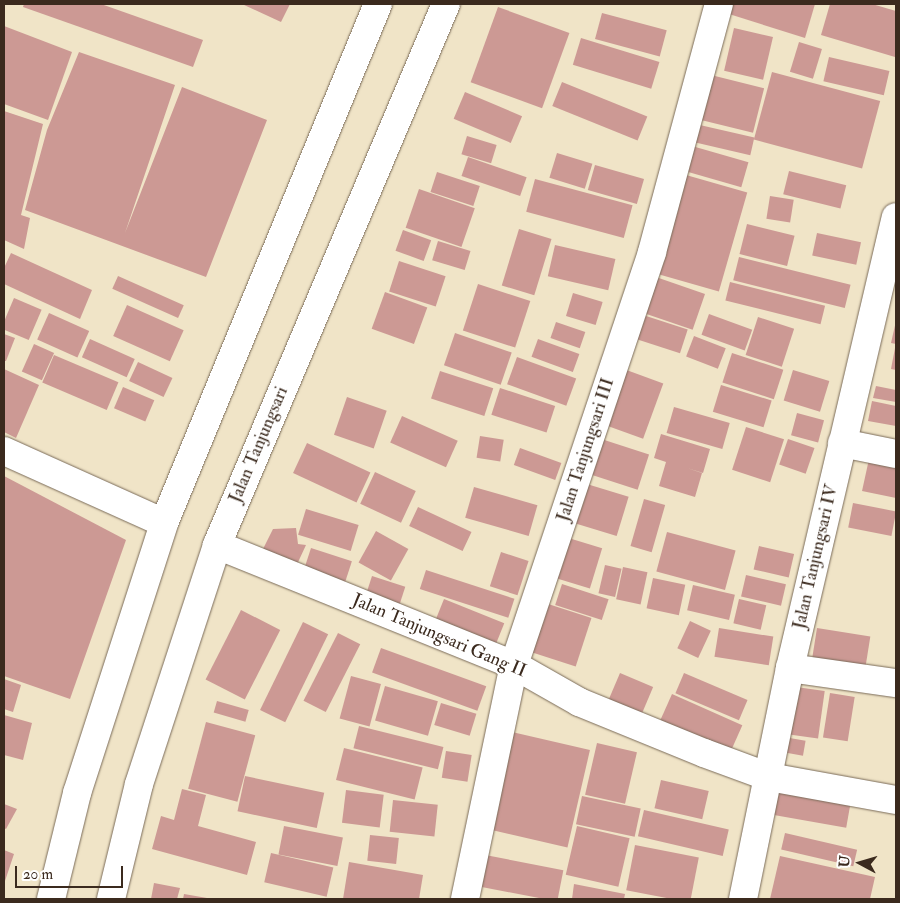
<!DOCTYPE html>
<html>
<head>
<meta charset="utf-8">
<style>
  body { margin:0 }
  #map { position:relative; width:900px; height:903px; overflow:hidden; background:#f0e4c7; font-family:"IM FELL Double Pica",serif }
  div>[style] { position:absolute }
  .building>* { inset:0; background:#cc9994; transform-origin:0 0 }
  .roads { filter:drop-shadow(0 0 1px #7a6b59) drop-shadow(0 0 1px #7a6b59) }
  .minor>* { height:28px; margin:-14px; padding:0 14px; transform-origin:14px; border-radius:14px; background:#fff }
  .major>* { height:28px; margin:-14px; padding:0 14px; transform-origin:14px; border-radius:14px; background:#fff }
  span { translate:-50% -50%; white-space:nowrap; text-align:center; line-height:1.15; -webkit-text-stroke:4px #fff; paint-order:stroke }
  .street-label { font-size:18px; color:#3b2a1e }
  .frame { position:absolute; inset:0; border:5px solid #3b2a1e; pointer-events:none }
  .north { position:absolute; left:835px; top:838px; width:50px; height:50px; -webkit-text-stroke:4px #fff; paint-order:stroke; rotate:276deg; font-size:14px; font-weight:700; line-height:20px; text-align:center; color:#3b2a1e }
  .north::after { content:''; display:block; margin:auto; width:18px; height:22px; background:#3b2a1e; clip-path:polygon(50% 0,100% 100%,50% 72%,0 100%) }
  .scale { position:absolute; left:15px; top:866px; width:108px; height:22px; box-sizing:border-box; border:2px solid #3b2a1e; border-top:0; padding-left:6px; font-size:15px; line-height:18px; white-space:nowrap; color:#3b2a1e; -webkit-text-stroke:4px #fff; paint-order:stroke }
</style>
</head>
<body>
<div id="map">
  <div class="building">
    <div style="clip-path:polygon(24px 4px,101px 4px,203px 40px,193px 67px,23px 7px)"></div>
    <div style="clip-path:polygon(242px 4px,290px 4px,281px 22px)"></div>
    <div style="clip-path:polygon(732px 4px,815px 4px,805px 38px,729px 14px)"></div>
    <div style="clip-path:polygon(830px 4px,872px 4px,896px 11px,895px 57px,821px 35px)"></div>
    <div style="left:498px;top:7px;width:76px;height:80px;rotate:20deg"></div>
    <div style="left:602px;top:13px;width:67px;height:27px;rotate:15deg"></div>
    <div style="clip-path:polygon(4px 26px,72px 52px,48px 120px,4px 104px)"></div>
    <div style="left:734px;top:28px;width:40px;height:44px;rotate:13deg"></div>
    <div style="left:581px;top:38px;width:82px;height:28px;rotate:17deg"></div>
    <div style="left:799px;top:42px;width:24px;height:31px;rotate:17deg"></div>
    <div style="clip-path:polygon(79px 52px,175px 85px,125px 233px,182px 87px,267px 120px,206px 277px,25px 210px,47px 130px)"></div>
    <div style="left:829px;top:57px;width:62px;height:25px;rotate:13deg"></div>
    <div style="left:772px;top:72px;width:112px;height:70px;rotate:15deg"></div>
    <div style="left:703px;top:73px;width:63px;height:46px;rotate:14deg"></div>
    <div style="left:562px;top:82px;width:92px;height:26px;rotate:22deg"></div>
    <div style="left:465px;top:92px;width:62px;height:29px;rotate:23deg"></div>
    <div style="clip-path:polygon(4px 111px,43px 124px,21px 215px,30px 218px,24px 249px,4px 240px)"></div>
    <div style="left:691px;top:123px;width:65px;height:18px;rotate:13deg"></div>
    <div style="left:467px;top:136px;width:31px;height:19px;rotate:17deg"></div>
    <div style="left:685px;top:144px;width:66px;height:26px;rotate:16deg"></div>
    <div style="left:557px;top:153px;width:37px;height:26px;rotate:17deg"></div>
    <div style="left:468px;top:157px;width:62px;height:20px;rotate:19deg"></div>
    <div style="left:595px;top:165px;width:51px;height:26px;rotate:16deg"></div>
    <div style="left:789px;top:171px;width:59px;height:24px;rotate:14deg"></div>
    <div style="left:437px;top:172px;width:45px;height:21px;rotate:18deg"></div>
    <div style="left:679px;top:173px;width:71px;height:103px;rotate:16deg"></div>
    <div style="left:535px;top:179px;width:101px;height:34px;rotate:15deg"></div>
    <div style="left:419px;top:189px;width:59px;height:41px;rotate:19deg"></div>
    <div style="left:770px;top:196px;width:24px;height:23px;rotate:9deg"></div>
    <div style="left:747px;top:224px;width:49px;height:31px;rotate:14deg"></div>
    <div style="left:519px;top:229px;width:34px;height:59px;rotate:17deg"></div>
    <div style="left:403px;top:230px;width:30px;height:22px;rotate:20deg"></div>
    <div style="left:817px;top:233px;width:45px;height:23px;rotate:12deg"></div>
    <div style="left:438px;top:241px;width:34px;height:20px;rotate:17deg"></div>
    <div style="left:555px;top:245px;width:62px;height:32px;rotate:13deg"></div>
    <div style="clip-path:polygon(11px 253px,92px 290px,80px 319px,4px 284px,4px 268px)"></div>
    <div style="left:739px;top:257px;width:115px;height:24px;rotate:14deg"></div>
    <div style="left:399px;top:261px;width:49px;height:32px;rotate:18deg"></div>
    <div style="left:118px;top:276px;width:72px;height:14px;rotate:24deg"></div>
    <div style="left:653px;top:276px;width:55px;height:38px;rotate:19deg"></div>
    <div style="left:730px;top:282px;width:98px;height:19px;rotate:14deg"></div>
    <div style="left:478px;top:284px;width:55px;height:49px;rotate:18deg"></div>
    <div style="left:385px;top:292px;width:45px;height:39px;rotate:20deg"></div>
    <div style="left:573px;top:293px;width:31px;height:24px;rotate:17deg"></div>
    <div style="left:14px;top:298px;width:30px;height:33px;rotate:23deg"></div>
    <div style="left:127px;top:305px;width:62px;height:34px;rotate:24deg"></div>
    <div style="left:49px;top:313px;width:44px;height:29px;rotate:24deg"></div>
    <div style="left:709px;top:314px;width:46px;height:22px;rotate:20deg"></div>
    <div style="left:643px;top:315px;width:47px;height:25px;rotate:18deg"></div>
    <div style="left:758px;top:317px;width:38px;height:40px;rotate:18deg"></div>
    <div style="clip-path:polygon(896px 321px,896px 344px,891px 343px)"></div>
    <div style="left:556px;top:322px;width:31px;height:17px;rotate:19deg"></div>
    <div style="left:455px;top:333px;width:60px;height:34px;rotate:19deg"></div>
    <div style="clip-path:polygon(4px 334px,15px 338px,6px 361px,4px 361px)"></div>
    <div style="left:694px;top:336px;width:34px;height:22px;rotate:21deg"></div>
    <div style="left:90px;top:339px;width:49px;height:20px;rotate:24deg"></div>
    <div style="left:538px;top:339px;width:44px;height:19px;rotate:20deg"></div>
    <div style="left:34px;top:344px;width:22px;height:30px;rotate:24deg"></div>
    <div style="clip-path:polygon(895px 348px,896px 348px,896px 370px,891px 369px)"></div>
    <div style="left:732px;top:353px;width:54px;height:31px;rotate:18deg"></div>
    <div style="left:54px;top:355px;width:70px;height:30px;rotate:23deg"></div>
    <div style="left:517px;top:357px;width:63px;height:29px;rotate:20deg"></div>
    <div style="left:138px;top:362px;width:38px;height:21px;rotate:25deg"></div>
    <div style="left:621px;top:368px;width:45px;height:59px;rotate:20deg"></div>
    <div style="clip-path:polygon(4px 369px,39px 385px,16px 438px,4px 432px)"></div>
    <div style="left:793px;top:370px;width:38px;height:32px;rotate:17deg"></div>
    <div style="left:440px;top:371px;width:56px;height:29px;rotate:18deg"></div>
    <div style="left:721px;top:385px;width:53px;height:28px;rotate:17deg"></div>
    <div style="clip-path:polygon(876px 386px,896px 390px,896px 402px,873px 398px)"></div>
    <div style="left:123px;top:387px;width:34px;height:23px;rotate:23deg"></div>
    <div style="left:500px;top:388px;width:58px;height:28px;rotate:18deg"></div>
    <div style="left:347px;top:397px;width:42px;height:40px;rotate:19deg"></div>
    <div style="clip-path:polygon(872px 401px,896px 406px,896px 426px,868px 421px)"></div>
    <div style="left:674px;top:407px;width:58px;height:27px;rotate:16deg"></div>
    <div style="left:797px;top:413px;width:28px;height:23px;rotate:15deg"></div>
    <div style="left:402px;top:416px;width:61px;height:29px;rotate:24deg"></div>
    <div style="left:746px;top:427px;width:40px;height:45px;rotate:18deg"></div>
    <div style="clip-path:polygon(661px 434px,710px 449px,703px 473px,687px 468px,702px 473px,695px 497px,659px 486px,666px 462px,654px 458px)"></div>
    <div style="left:480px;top:436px;width:24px;height:22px;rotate:9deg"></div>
    <div style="left:592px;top:436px;width:60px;height:37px;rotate:18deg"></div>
    <div style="left:788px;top:439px;width:28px;height:27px;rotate:19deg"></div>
    <div style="left:307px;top:443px;width:70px;height:33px;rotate:25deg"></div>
    <div style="left:520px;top:448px;width:44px;height:18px;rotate:20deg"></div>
    <div style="clip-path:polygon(869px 459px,896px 464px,896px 498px,862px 491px)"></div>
    <div style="left:375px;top:472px;width:45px;height:35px;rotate:25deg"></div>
    <div style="clip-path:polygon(4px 476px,126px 540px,70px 699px,4px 676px)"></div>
    <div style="left:577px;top:481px;width:54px;height:41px;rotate:17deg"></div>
    <div style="left:474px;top:487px;width:66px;height:32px;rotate:16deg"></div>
    <div style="left:644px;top:499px;width:22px;height:49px;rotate:16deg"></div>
    <div style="left:853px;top:503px;width:44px;height:25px;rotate:11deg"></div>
    <div style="left:418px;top:507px;width:59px;height:21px;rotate:25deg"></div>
    <div style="left:306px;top:509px;width:55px;height:27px;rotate:17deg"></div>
    <div style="clip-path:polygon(296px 528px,298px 544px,306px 545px,293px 573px,259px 557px,273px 529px)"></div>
    <div style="left:376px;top:531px;width:37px;height:36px;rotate:29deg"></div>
    <div style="left:667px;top:532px;width:71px;height:41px;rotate:15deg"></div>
    <div style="left:562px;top:536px;width:42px;height:42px;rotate:17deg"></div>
    <div style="left:759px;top:546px;width:36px;height:24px;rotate:13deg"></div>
    <div style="left:311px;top:548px;width:43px;height:30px;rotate:18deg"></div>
    <div style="left:501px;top:552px;width:29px;height:36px;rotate:18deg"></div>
    <div style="left:605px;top:565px;width:17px;height:29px;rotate:13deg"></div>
    <div style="left:623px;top:567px;width:25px;height:33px;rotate:12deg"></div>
    <div style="left:426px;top:570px;width:93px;height:20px;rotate:18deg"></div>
    <div style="left:746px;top:575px;width:41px;height:22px;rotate:13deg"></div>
    <div style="left:372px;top:576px;width:35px;height:28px;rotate:18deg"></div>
    <div style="left:653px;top:578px;width:33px;height:31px;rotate:12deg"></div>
    <div style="left:562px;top:584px;width:49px;height:22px;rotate:18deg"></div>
    <div style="left:693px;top:585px;width:43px;height:26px;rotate:13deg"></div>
    <div style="left:444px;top:599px;width:65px;height:29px;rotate:22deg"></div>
    <div style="left:739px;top:599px;width:28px;height:25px;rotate:13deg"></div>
    <div style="left:542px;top:602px;width:52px;height:51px;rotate:18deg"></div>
    <div style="left:241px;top:610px;width:44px;height:78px;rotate:27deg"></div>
    <div style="left:690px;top:621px;width:23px;height:30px;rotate:25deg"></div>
    <div style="left:303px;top:622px;width:28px;height:98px;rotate:26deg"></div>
    <div style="left:719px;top:628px;width:55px;height:29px;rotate:9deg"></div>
    <div style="left:817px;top:628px;width:54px;height:31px;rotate:9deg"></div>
    <div style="left:338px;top:633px;width:25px;height:76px;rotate:27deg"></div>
    <div style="left:381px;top:648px;width:112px;height:26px;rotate:20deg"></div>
    <div style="left:620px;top:673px;width:36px;height:40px;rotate:23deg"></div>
    <div style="left:684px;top:673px;width:69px;height:22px;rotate:23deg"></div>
    <div style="left:351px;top:676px;width:31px;height:44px;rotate:15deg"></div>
    <div style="clip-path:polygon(4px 679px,21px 685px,13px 712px,4px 709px)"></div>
    <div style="left:385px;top:686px;width:55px;height:36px;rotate:16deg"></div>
    <div style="left:796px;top:687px;width:29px;height:48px;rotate:8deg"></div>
    <div style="left:830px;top:693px;width:25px;height:45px;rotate:9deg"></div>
    <div style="left:672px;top:694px;width:77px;height:38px;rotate:24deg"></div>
    <div style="left:217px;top:701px;width:33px;height:12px;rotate:16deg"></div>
    <div style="left:441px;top:703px;width:37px;height:23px;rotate:17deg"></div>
    <div style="clip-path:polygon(4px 715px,32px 723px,23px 760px,4px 755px)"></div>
    <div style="left:206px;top:722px;width:51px;height:69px;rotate:15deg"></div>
    <div style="left:359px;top:726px;width:87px;height:23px;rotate:14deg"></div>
    <div style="left:512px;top:732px;width:80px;height:100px;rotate:13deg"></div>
    <div style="left:778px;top:736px;width:28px;height:15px;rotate:10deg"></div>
    <div style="left:597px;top:743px;width:41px;height:53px;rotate:13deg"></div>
    <div style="left:344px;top:748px;width:81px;height:33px;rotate:14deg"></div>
    <div style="left:446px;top:751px;width:26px;height:27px;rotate:9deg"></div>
    <div style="left:245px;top:776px;width:81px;height:36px;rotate:12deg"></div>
    <div style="left:661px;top:780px;width:49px;height:29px;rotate:13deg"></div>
    <div style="left:771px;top:782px;width:82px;height:32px;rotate:10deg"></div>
    <div style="clip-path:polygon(182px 789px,206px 795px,198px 826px,256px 842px,247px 875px,152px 849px,161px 816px,174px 820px)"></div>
    <div style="left:346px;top:790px;width:38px;height:33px;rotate:7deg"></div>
    <div style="left:582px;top:796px;width:60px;height:29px;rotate:12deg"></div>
    <div style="left:393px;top:800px;width:45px;height:32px;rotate:6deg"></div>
    <div style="clip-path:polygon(4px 804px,17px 809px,6px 829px,4px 828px)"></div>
    <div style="left:644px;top:810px;width:87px;height:27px;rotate:13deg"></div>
    <div style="left:284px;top:826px;width:60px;height:29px;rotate:11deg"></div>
    <div style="left:577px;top:826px;width:54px;height:50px;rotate:13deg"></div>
    <div style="left:785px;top:833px;width:74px;height:17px;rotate:13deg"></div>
    <div style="left:370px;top:835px;width:29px;height:26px;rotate:6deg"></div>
    <div style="left:635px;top:845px;width:65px;height:46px;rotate:11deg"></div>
    <div style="clip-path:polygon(4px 850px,14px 854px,4px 884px)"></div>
    <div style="left:271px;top:853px;width:64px;height:30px;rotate:13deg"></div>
    <div style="left:475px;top:853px;width:90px;height:32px;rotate:11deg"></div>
    <div style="clip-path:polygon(780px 856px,875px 877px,870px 899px,770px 899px)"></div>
    <div style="clip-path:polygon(349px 862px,423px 875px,419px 899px,343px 899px)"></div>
    <div style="clip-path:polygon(154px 883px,180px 888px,177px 899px,151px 899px)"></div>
    <div style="clip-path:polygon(574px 884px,625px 894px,624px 899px,572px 899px)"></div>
    <div style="clip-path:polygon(184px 894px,207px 898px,207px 899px,183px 899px)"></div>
  </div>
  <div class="roads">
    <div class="minor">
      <div style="left:842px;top:443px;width:55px;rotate:11.5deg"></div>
      <div style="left:4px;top:451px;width:175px;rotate:24.2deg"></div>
      <div style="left:217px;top:545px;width:320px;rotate:22deg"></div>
      <div style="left:514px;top:665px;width:75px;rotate:29.6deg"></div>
      <div style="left:579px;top:702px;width:135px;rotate:22.2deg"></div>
      <div style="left:704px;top:753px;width:69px;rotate:20.3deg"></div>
      <div style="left:769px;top:777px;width:129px;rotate:10.3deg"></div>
      <div style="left:790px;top:668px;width:107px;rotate:8.1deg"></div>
      <div style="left:465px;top:899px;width:239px;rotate:-78.2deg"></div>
      <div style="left:514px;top:665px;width:435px;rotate:-71.5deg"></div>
      <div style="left:652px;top:252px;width:257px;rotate:-74.9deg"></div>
      <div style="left:743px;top:899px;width:236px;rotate:-78.5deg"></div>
      <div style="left:790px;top:668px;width:463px;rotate:-76.8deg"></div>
    </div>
    <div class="major">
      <div style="left:51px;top:899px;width:109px;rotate:-76.2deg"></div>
      <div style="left:77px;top:793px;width:284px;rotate:-72.1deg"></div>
      <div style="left:164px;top:523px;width:561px;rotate:-67.59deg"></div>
      <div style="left:111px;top:899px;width:118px;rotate:-76.3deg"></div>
      <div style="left:139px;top:784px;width:251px;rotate:-71.9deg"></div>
      <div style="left:217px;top:545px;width:587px;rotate:-67.06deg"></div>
    </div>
  </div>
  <div class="street-label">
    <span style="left:259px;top:445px;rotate:-67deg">Jalan Tanjungsari</span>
    <span style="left:586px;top:450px;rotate:-72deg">Jalan Tanjungsari III</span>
    <span style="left:816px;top:557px;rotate:-77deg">Jalan Tanjungsari IV</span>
    <span style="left:439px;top:636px;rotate:23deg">Jalan Tanjungsari Gang II</span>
  </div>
  <div class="frame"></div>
  <div class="north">U</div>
  <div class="scale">20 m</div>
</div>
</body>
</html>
